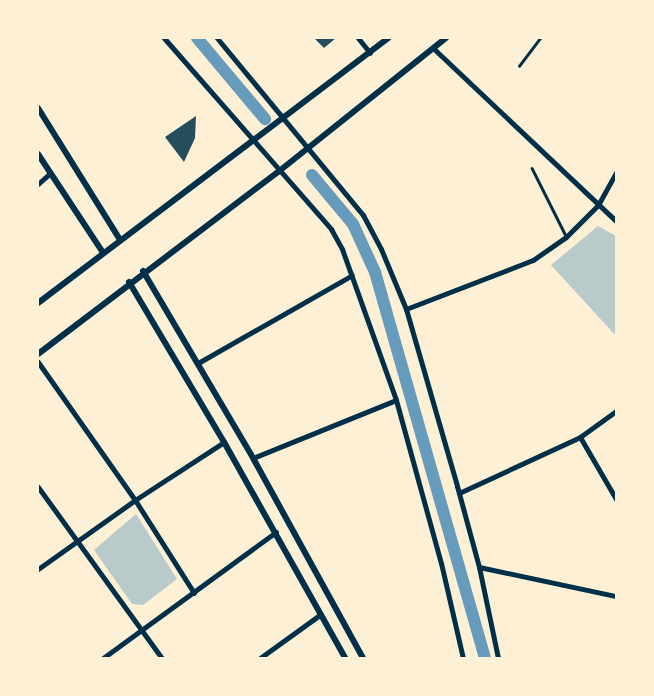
<!DOCTYPE html>
<html>
<head>
<meta charset="utf-8">
<style>
  body { margin:0 }
  #map { position:relative; width:654px; height:696px; overflow:hidden; background:#fdf0d5; font-family:"Sofia Sans Condensed",sans-serif }
  div>[style] { position:absolute }
  .green>* { inset:0; background:#b9caca }
  .canal>* { height:12px; margin:-6px; padding:0 6px; transform-origin:6px; border-radius:6px; background:#669bbc }
  .building>* { inset:0; background:#264d5e }
  .service>* { height:2.5px; margin:-1.25px; padding:0 1.25px; transform-origin:1.25px; border-radius:1.25px; background:#003049 }
  .minor>* { height:5px; margin:-2.5px; padding:0 2.5px; transform-origin:2.5px; border-radius:2.5px; background:#003049 }
  .tertiary>* { height:6px; margin:-3px; padding:0 3px; transform-origin:3px; border-radius:3px; background:#003049 }
  span { translate:-50% -50%; white-space:nowrap; text-align:center; line-height:1.15; -webkit-text-stroke:4.5px #fdf0d5; paint-order:stroke }
  .frame { position:absolute; inset:0; border:39px solid #fdf0d5; pointer-events:none }
</style>
</head>
<body>
<div id="map">
  <div class="green">
    <div style="clip-path:polygon(598px 226px,616px 236px,616px 336px,551px 265px)"></div>
    <div style="clip-path:polygon(136px 514px,177px 579px,143px 605px,132px 604px,94px 550px)"></div>
  </div>
  <div class="canal">
    <div style="left:197px;top:38px;width:106px;rotate:50deg"></div>
    <div style="left:312px;top:175px;width:64px;rotate:50.1deg"></div>
    <div style="left:353px;top:224px;width:53px;rotate:65.4deg"></div>
    <div style="left:375px;top:272px;width:401px;rotate:74.1deg"></div>
  </div>
  <div class="building">
    <div style="clip-path:polygon(314px 38px,336px 38px,324px 48px)"></div>
    <div style="clip-path:polygon(196px 116px,195px 138px,184px 162px,165px 137px)"></div>
  </div>
  <div class="service">
    <div style="left:519px;top:66px;width:35px;rotate:-53deg"></div>
    <div style="left:532px;top:168px;width:76px;rotate:63.4deg"></div>
  </div>
  <div class="minor">
    <div style="left:164px;top:38px;width:254px;rotate:48.8deg"></div>
    <div style="left:331px;top:229px;width:23px;rotate:61deg"></div>
    <div style="left:342px;top:249px;width:160px;rotate:70.3deg"></div>
    <div style="left:396px;top:400px;width:169px;rotate:74.6deg"></div>
    <div style="left:441px;top:563px;width:98px;rotate:77deg"></div>
    <div style="left:217px;top:38px;width:229px;rotate:50.5deg"></div>
    <div style="left:363px;top:215px;width:38px;rotate:62deg"></div>
    <div style="left:381px;top:249px;width:65px;rotate:67.4deg"></div>
    <div style="left:406px;top:309px;width:184px;rotate:73.9deg"></div>
    <div style="left:457px;top:486px;width:84px;rotate:74.8deg"></div>
    <div style="left:479px;top:567px;width:93px;rotate:78.2deg"></div>
    <div style="left:358px;top:38px;width:19px;rotate:51deg"></div>
    <div style="left:433px;top:48px;width:252px;rotate:43.4deg"></div>
    <div style="left:38px;top:184px;width:15px;rotate:-42deg"></div>
    <div style="left:406px;top:309px;width:136px;rotate:-21.1deg"></div>
    <div style="left:533px;top:260px;width:40px;rotate:-34.9deg"></div>
    <div style="left:566px;top:237px;width:45px;rotate:-45deg"></div>
    <div style="left:598px;top:205px;width:37px;rotate:-61deg"></div>
    <div style="left:38px;top:362px;width:169px;rotate:54.9deg"></div>
    <div style="left:135px;top:500px;width:110px;rotate:57.6deg"></div>
    <div style="left:198px;top:363px;width:177px;rotate:-29.7deg"></div>
    <div style="left:580px;top:437px;width:72px;rotate:59.9deg"></div>
    <div style="left:253px;top:458px;width:154px;rotate:-22.1deg"></div>
    <div style="left:38px;top:487px;width:211px;rotate:54.1deg"></div>
    <div style="left:459px;top:493px;width:133px;rotate:-24.8deg"></div>
    <div style="left:580px;top:437px;width:44px;rotate:-35.8deg"></div>
    <div style="left:479px;top:567px;width:140px;rotate:12deg"></div>
    <div style="left:38px;top:569px;width:119px;rotate:-35.4deg"></div>
    <div style="left:135px;top:500px;width:106px;rotate:-33.1deg"></div>
    <div style="left:103px;top:658px;width:214px;rotate:-36.1deg"></div>
    <div style="left:260px;top:658px;width:75px;rotate:-35.8deg"></div>
  </div>
  <div class="tertiary">
    <div style="left:38px;top:108px;width:153px;rotate:58.1deg"></div>
    <div style="left:38px;top:154px;width:116px;rotate:56.6deg"></div>
    <div style="left:143px;top:271px;width:217px;rotate:59.5deg"></div>
    <div style="left:253px;top:458px;width:228px;rotate:61.2deg"></div>
    <div style="left:129px;top:282px;width:186px;rotate:59.3deg"></div>
    <div style="left:224px;top:442px;width:248px;rotate:60.7deg"></div>
    <div style="left:38px;top:303px;width:439px;rotate:-37.1deg"></div>
    <div style="left:38px;top:354px;width:301px;rotate:-37.2deg"></div>
    <div style="left:278px;top:172px;width:215px;rotate:-38.6deg"></div>
  </div>
  <div class="frame"></div>
</div>
</body>
</html>
